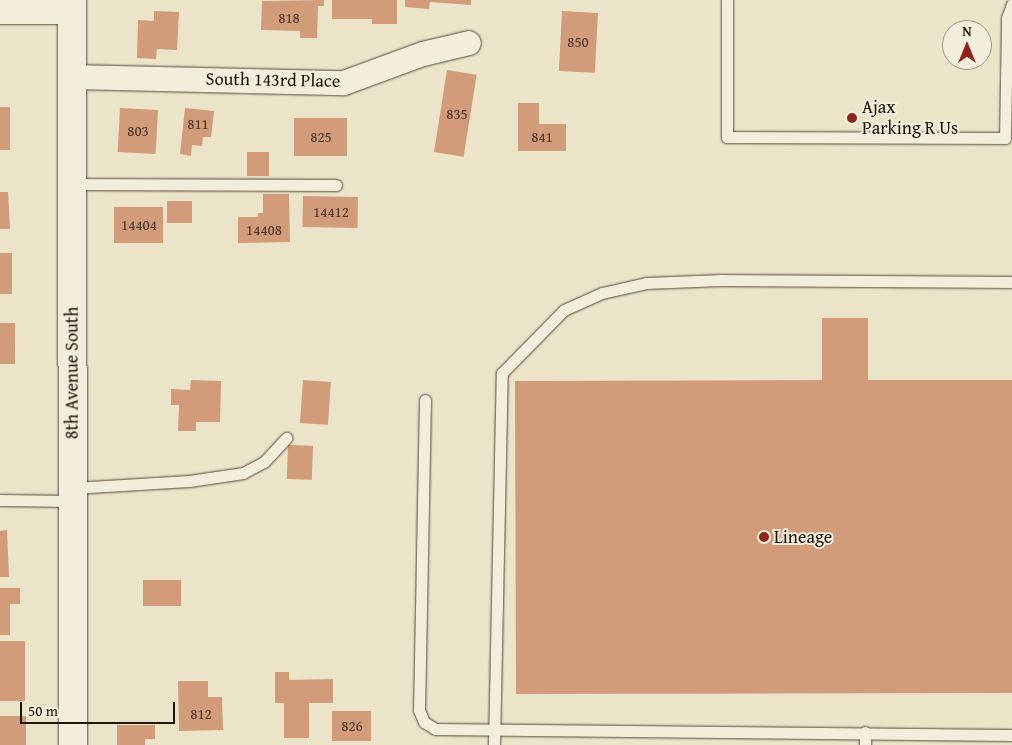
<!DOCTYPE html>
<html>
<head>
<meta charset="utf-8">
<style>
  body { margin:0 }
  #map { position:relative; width:1012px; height:745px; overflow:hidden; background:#ece4c9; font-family:"Gentium Book Plus",serif }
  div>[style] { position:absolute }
  .building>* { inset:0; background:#d29b7a; transform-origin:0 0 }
  .roads { filter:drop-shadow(0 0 1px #53483c) drop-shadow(0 0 1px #53483c) }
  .lane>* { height:11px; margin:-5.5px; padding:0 5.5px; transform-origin:5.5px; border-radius:5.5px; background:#f3eddc }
  .street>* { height:24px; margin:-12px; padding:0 12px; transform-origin:12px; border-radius:12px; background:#f3eddc }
  .secondary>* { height:28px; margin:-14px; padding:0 14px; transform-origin:14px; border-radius:14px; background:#f3eddc }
  .dots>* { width:14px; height:14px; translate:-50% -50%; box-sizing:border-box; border:2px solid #f3eddc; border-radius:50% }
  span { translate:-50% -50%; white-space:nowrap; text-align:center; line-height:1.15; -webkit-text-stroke:4px #f3eddc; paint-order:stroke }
  .number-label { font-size:15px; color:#4c3628 }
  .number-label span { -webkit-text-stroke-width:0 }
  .street-label { font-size:18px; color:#20140d }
  .poi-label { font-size:18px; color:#20140d }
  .left { translate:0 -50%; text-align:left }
  .north { position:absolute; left:942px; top:20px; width:50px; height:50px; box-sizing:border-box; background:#f3eddc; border:1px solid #9f9689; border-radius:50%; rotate:0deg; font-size:14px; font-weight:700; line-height:20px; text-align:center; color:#20140d }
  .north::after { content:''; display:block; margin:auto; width:18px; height:22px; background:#8f2418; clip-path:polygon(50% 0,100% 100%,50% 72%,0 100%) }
  .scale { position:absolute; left:20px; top:702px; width:155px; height:22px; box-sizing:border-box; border:2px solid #20140d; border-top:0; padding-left:6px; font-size:15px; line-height:18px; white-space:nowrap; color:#20140d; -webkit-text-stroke:4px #f3eddc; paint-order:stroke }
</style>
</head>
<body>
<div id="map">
  <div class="building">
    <div style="clip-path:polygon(324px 0,324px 6px,318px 6px,317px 38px,300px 38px,300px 31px,261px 30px,262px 1px)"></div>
    <div style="clip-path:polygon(332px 0,397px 0,397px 24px,372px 24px,372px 19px,332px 19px)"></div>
    <div style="clip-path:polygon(405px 0,471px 0,471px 5px,430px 2px,429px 9px,405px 7px)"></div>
    <div style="clip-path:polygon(154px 11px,179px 12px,177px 50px,157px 49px,156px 59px,137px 58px,138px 20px,154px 21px)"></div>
    <div style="left:562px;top:11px;width:36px;height:60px;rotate:3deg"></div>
    <div style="left:447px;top:70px;width:30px;height:83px;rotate:9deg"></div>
    <div style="clip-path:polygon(518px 103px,539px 103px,539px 124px,566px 124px,566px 151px,518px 151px)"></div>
    <div style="left:0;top:107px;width:10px;height:43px"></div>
    <div style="left:120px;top:108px;width:38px;height:44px;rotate:3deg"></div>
    <div style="clip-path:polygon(185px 108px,214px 111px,211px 137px,203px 137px,202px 146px,192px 145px,191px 156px,180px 154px)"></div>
    <div style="left:294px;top:118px;width:53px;height:38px"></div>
    <div style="left:269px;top:152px;width:24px;height:22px;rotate:90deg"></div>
    <div style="clip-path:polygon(0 192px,8px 192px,10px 229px,0 229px)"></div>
    <div style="clip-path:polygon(263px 194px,289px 194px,290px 242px,238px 243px,238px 217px,258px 217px,258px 213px,263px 213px)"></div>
    <div style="left:303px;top:196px;width:55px;height:31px;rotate:1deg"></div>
    <div style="left:167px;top:201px;width:25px;height:22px"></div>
    <div style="left:114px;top:207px;width:49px;height:36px"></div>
    <div style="left:0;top:253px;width:12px;height:41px"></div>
    <div style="clip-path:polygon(822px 318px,868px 318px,868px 380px,1012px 380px,1012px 693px,516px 694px,515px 381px,822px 380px)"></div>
    <div style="left:0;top:323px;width:15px;height:41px"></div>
    <div style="clip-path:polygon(191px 380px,221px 381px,220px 422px,196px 422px,196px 431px,178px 431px,179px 405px,171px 405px,171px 389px,190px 390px)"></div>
    <div style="left:303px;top:380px;width:28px;height:43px;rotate:4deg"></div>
    <div style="left:288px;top:445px;width:25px;height:34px;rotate:2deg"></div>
    <div style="clip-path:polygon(7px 530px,9px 577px,0 577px,0 531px)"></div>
    <div style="left:143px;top:580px;width:38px;height:26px"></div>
    <div style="clip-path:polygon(0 588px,20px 588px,20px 604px,10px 604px,10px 635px,0 635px)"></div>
    <div style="left:25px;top:641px;width:60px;height:25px;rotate:90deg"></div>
    <div style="clip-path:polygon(275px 672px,289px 672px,289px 680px,333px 679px,333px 703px,309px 703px,309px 738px,284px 738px,284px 703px,275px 703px)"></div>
    <div style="clip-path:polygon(178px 681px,208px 681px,208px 697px,222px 697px,223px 730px,179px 731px)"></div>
    <div style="left:371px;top:711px;width:30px;height:39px;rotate:90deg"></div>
    <div style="left:0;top:716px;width:26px;height:29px"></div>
    <div style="clip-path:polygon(117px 725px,155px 725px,155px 739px,145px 739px,145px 745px,117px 745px)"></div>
  </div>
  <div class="roads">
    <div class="lane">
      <div style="left:727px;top:0;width:137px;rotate:90deg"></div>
      <div style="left:727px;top:137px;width:278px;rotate:0.2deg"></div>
      <div style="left:1005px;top:138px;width:120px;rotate:-89deg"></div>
      <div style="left:1007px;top:18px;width:15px;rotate:-70deg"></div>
      <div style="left:72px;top:184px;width:264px;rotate:0.2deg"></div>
      <div style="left:425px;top:400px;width:310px;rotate:91.1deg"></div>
      <div style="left:419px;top:710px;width:13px;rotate:67deg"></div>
      <div style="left:424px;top:722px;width:13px;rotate:32deg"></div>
      <div style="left:435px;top:729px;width:577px;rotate:0.6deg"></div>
      <div style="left:73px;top:488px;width:116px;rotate:-3.5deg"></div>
      <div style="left:189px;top:481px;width:55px;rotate:-8.4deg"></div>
      <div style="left:243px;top:473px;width:24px;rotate:-28deg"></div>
      <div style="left:264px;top:462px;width:33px;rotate:-47deg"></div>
      <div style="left:0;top:500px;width:73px;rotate:0.8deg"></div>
      <div style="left:494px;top:745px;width:372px;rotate:-88.8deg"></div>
      <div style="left:502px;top:373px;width:88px;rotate:-45.5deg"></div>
      <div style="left:564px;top:310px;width:42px;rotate:-24.1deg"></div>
      <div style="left:602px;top:293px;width:45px;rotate:-12.8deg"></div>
      <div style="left:646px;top:283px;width:76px;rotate:-2.3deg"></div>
      <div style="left:722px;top:280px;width:290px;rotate:0.4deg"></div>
      <div style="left:865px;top:745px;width:13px;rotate:-90deg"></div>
    </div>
    <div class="street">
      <div style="left:0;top:12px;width:72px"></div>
      <div style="left:72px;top:77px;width:272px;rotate:1.3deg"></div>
      <div style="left:344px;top:83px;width:84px;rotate:-20.2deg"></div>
      <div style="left:423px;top:54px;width:47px;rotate:-13.4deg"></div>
    </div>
    <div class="secondary">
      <div style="left:72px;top:0;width:745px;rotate:89.92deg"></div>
    </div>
  </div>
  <div class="dots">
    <div style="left:852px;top:118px;background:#8f2418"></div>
    <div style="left:764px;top:537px;background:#8f2418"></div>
  </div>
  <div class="number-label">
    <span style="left:289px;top:18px">818</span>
    <span style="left:578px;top:42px">850</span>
    <span style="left:457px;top:114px">835</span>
    <span style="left:198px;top:124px">811</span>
    <span style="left:138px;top:131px">803</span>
    <span style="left:321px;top:137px">825</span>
    <span style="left:542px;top:137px">841</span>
    <span style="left:331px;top:212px">14412</span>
    <span style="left:139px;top:225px">14404</span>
    <span style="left:264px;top:230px">14408</span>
    <span style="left:201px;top:714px">812</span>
    <span style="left:352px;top:726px">826</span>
  </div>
  <div class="street-label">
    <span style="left:273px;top:80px;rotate:1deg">South 143rd Place</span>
    <span style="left:72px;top:373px;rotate:-90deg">8th Avenue South</span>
  </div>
  <div class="poi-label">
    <span class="left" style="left:862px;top:118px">Ajax<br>Parking R Us</span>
    <span class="left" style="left:774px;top:537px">Lineage</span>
  </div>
  <div class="north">N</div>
  <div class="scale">50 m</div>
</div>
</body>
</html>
